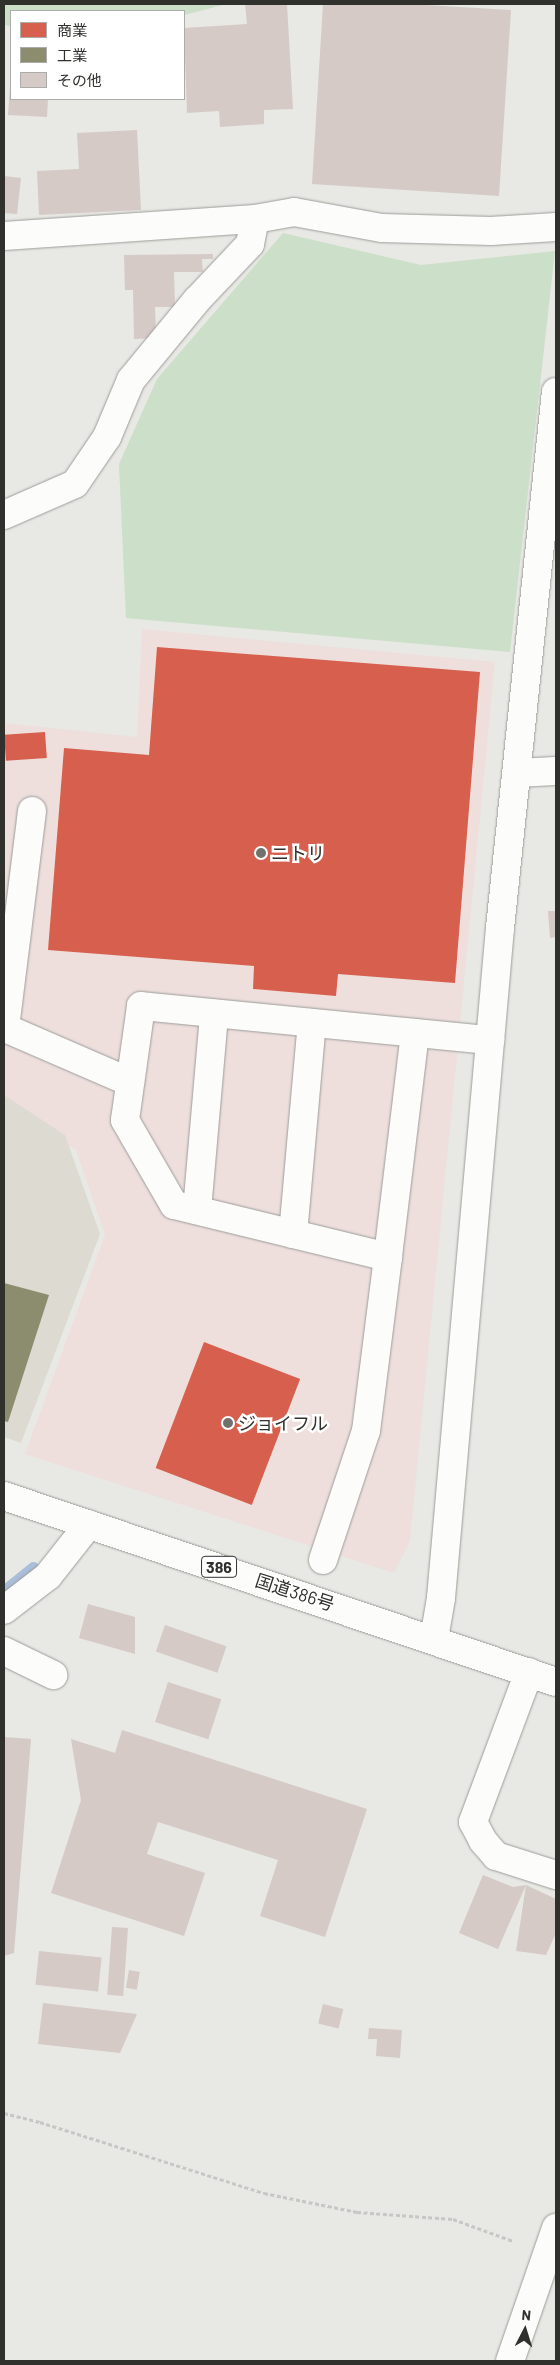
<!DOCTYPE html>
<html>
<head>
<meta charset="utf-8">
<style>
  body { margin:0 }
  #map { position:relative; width:560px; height:2365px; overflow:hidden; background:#e8e8e4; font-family:Barlow,"Noto Sans JP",sans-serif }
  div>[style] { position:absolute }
  .commercial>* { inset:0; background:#eedfdd }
  .built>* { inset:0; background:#dddbd1 }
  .green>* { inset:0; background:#ccdfc8 }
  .shops>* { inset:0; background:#d6604d; transform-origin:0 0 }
  .industry>* { inset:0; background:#8c8c6e }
  .stream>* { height:12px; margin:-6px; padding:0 6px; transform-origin:6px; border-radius:6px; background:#aabeda }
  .building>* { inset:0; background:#d5cac5; transform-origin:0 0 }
  .path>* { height:3px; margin-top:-1.5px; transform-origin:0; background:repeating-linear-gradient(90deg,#c7c7c5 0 4px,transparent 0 6.5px) }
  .roads { filter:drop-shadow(0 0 1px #9c9c99) drop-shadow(0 0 1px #9c9c99) }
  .minor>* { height:28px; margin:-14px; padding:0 14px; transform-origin:14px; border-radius:14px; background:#fcfcfb }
  .highway>* { height:28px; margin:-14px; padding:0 14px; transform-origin:14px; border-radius:14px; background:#fcfcfb }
  .dots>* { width:14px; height:14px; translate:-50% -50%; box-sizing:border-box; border:2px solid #fff; border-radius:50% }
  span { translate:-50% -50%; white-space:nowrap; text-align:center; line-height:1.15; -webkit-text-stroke:5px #fff; paint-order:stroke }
  .shield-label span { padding:1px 4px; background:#fff; border:1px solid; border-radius:4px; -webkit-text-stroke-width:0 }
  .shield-label { font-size:16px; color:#30302d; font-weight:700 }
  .poi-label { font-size:18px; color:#30302d }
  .left { translate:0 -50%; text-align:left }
  .street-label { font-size:18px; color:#30302d }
  .frame { position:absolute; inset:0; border:5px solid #30302d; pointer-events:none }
  .legend { position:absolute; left:10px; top:10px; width:175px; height:90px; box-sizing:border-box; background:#fff; border:1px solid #acacab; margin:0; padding:6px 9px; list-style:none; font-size:15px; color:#30302d }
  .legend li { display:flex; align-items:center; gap:10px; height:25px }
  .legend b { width:25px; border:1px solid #acacab }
  .north { position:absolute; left:500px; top:2305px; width:50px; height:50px; -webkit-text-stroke:4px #fff; paint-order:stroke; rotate:5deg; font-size:14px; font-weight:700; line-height:20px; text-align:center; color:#30302d }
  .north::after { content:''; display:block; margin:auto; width:18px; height:22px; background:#30302d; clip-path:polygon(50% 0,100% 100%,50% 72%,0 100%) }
</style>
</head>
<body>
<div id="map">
  <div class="commercial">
    <div style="clip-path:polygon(142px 629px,495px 662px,410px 1541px,394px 1573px,25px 1454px,105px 1235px,76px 1150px,4px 1107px,4px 723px,137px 737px)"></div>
  </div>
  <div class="built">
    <div style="clip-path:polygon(4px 1095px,65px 1135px,100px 1234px,21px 1443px,4px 1437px)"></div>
  </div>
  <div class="green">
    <div style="clip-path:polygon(4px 4px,227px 4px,184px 15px,184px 11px,11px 11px,11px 26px,4px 25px)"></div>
    <div style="clip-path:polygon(283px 233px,421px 265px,555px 251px,510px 652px,126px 618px,119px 464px,157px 379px)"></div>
  </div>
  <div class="shops">
    <div style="clip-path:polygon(157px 647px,480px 672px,455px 983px,338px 974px,336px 996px,253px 989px,254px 966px,48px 950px,64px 748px,149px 755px)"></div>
    <div style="left:45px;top:732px;width:26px;height:41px;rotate:86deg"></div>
    <div style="left:204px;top:1342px;width:103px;height:135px;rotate:21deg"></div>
  </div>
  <div class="industry">
    <div style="clip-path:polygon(4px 1283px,49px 1295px,8px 1422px,4px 1421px)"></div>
  </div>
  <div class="stream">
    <div style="left:4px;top:1592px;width:38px;rotate:-39deg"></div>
  </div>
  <div class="building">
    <div style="clip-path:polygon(245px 4px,287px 4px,293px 109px,264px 110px,264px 124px,220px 127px,219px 111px,187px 113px,184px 28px,247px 24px)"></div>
    <div style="clip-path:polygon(323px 4px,410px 4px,511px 10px,499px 196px,312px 184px)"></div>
    <div style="clip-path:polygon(10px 87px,11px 99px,48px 99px,47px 117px,8px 115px)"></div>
    <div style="clip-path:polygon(137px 130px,141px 210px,39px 215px,37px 171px,79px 169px,77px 133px)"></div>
    <div style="clip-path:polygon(4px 176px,21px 178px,17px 214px,4px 213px)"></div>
    <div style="clip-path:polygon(213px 254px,213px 259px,202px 259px,203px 272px,174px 272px,175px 307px,155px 307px,156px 338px,134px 339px,133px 290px,125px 290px,124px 255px)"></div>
    <div style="clip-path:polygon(548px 911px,556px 911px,556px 937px,550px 938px)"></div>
    <div style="clip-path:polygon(88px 1604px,135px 1617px,135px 1654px,79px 1638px)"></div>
    <div style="left:165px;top:1625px;width:65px;height:28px;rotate:19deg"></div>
    <div style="left:168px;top:1682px;width:56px;height:42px;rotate:18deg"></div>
    <div style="clip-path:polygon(122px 1730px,367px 1809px,325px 1937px,260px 1916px,278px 1860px,158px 1822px,147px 1854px,205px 1873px,184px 1936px,51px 1893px,81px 1800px,71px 1739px,115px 1753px)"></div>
    <div style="clip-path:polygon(4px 1737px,31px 1739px,14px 1953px,4px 1956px)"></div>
    <div style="clip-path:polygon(483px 1875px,513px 1887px,526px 1885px,556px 1899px,556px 1933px,546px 1955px,516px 1951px,526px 1885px,498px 1949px,459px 1933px)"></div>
    <div style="left:112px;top:1927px;width:16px;height:68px;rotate:4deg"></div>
    <div style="left:39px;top:1951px;width:63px;height:34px;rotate:6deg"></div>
    <div style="left:129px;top:1970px;width:11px;height:18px;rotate:10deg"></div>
    <div style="clip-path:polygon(43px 2003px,137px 2014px,120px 2053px,38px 2044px)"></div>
    <div style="left:323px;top:2004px;width:21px;height:20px;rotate:14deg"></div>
    <div style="clip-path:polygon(369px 2028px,402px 2030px,400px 2058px,376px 2056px,377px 2039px,368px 2039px)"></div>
  </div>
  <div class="path">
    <div style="left:4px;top:2113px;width:37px;rotate:14deg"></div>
    <div style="left:40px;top:2122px;width:235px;rotate:17.6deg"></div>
    <div style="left:264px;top:2193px;width:95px;rotate:11.5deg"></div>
    <div style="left:357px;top:2212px;width:96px;rotate:4.2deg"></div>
    <div style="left:453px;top:2219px;width:64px;rotate:20.1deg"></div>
  </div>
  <div class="roads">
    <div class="minor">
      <div style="left:4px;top:236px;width:252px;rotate:-3.9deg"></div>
      <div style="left:255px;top:219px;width:40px;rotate:-10deg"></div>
      <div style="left:294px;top:212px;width:89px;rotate:10.3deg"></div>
      <div style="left:382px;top:228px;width:109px;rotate:1.6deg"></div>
      <div style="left:491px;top:231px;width:65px;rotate:-3.5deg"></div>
      <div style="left:4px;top:515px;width:77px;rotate:-23.6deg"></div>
      <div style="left:75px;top:484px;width:57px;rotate:-55.8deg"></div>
      <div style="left:107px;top:437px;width:62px;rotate:-67.2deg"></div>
      <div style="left:131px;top:380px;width:104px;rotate:-50.5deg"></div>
      <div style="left:197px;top:300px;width:77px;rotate:-46.6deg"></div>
      <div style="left:250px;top:244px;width:25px;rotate:-79deg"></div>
      <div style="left:517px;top:773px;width:39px;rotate:-3deg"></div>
      <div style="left:32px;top:811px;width:219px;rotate:97.1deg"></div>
      <div style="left:5px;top:1028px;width:136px;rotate:23.4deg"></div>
      <div style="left:415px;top:1033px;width:226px;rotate:96.9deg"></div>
      <div style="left:388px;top:1257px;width:220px;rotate:-166.3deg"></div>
      <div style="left:174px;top:1205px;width:98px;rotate:-120deg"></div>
      <div style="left:125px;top:1120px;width:115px;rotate:-82deg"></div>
      <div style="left:141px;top:1006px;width:351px;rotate:5.6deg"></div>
      <div style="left:197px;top:1210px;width:197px;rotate:-85deg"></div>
      <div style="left:293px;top:1234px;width:212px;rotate:-84.9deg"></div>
      <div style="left:323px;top:1560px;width:136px;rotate:-71.6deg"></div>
      <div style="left:366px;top:1431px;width:175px;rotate:-82.8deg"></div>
      <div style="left:4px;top:1610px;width:56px;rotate:-37.7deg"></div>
      <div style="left:48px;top:1576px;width:66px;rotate:-51.7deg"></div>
      <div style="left:434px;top:1639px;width:42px;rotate:-80.3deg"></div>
      <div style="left:441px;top:1598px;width:673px;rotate:-84.97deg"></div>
      <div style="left:500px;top:928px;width:539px;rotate:-84.04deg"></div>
      <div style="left:4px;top:1651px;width:55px;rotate:26.1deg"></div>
      <div style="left:529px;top:1672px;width:160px;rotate:110.5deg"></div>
      <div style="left:473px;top:1822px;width:21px;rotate:62deg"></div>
      <div style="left:483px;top:1841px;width:20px;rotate:49deg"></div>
      <div style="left:496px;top:1856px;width:63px;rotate:17.6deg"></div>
      <div style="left:510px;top:2361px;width:141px;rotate:-70.9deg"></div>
    </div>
    <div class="highway">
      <div style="left:4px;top:1496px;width:582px;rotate:18.62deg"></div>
    </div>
  </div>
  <div class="dots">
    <div style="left:261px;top:853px;background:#70706d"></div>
    <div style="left:228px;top:1423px;background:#70706d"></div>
  </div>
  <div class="shield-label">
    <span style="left:219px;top:1567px">386</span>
  </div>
  <div class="poi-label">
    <span class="left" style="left:271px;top:853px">ニトリ</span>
    <span class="left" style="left:238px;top:1423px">ジョイフル</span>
  </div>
  <div class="street-label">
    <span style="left:295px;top:1592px;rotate:18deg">国道386号</span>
  </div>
  <div class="frame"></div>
  <ul class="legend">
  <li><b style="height:14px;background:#d6604d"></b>商業</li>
  <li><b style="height:14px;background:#8c8c6e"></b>工業</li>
  <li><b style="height:14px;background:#d5cac5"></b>その他</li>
  </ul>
  <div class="north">N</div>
</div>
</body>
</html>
